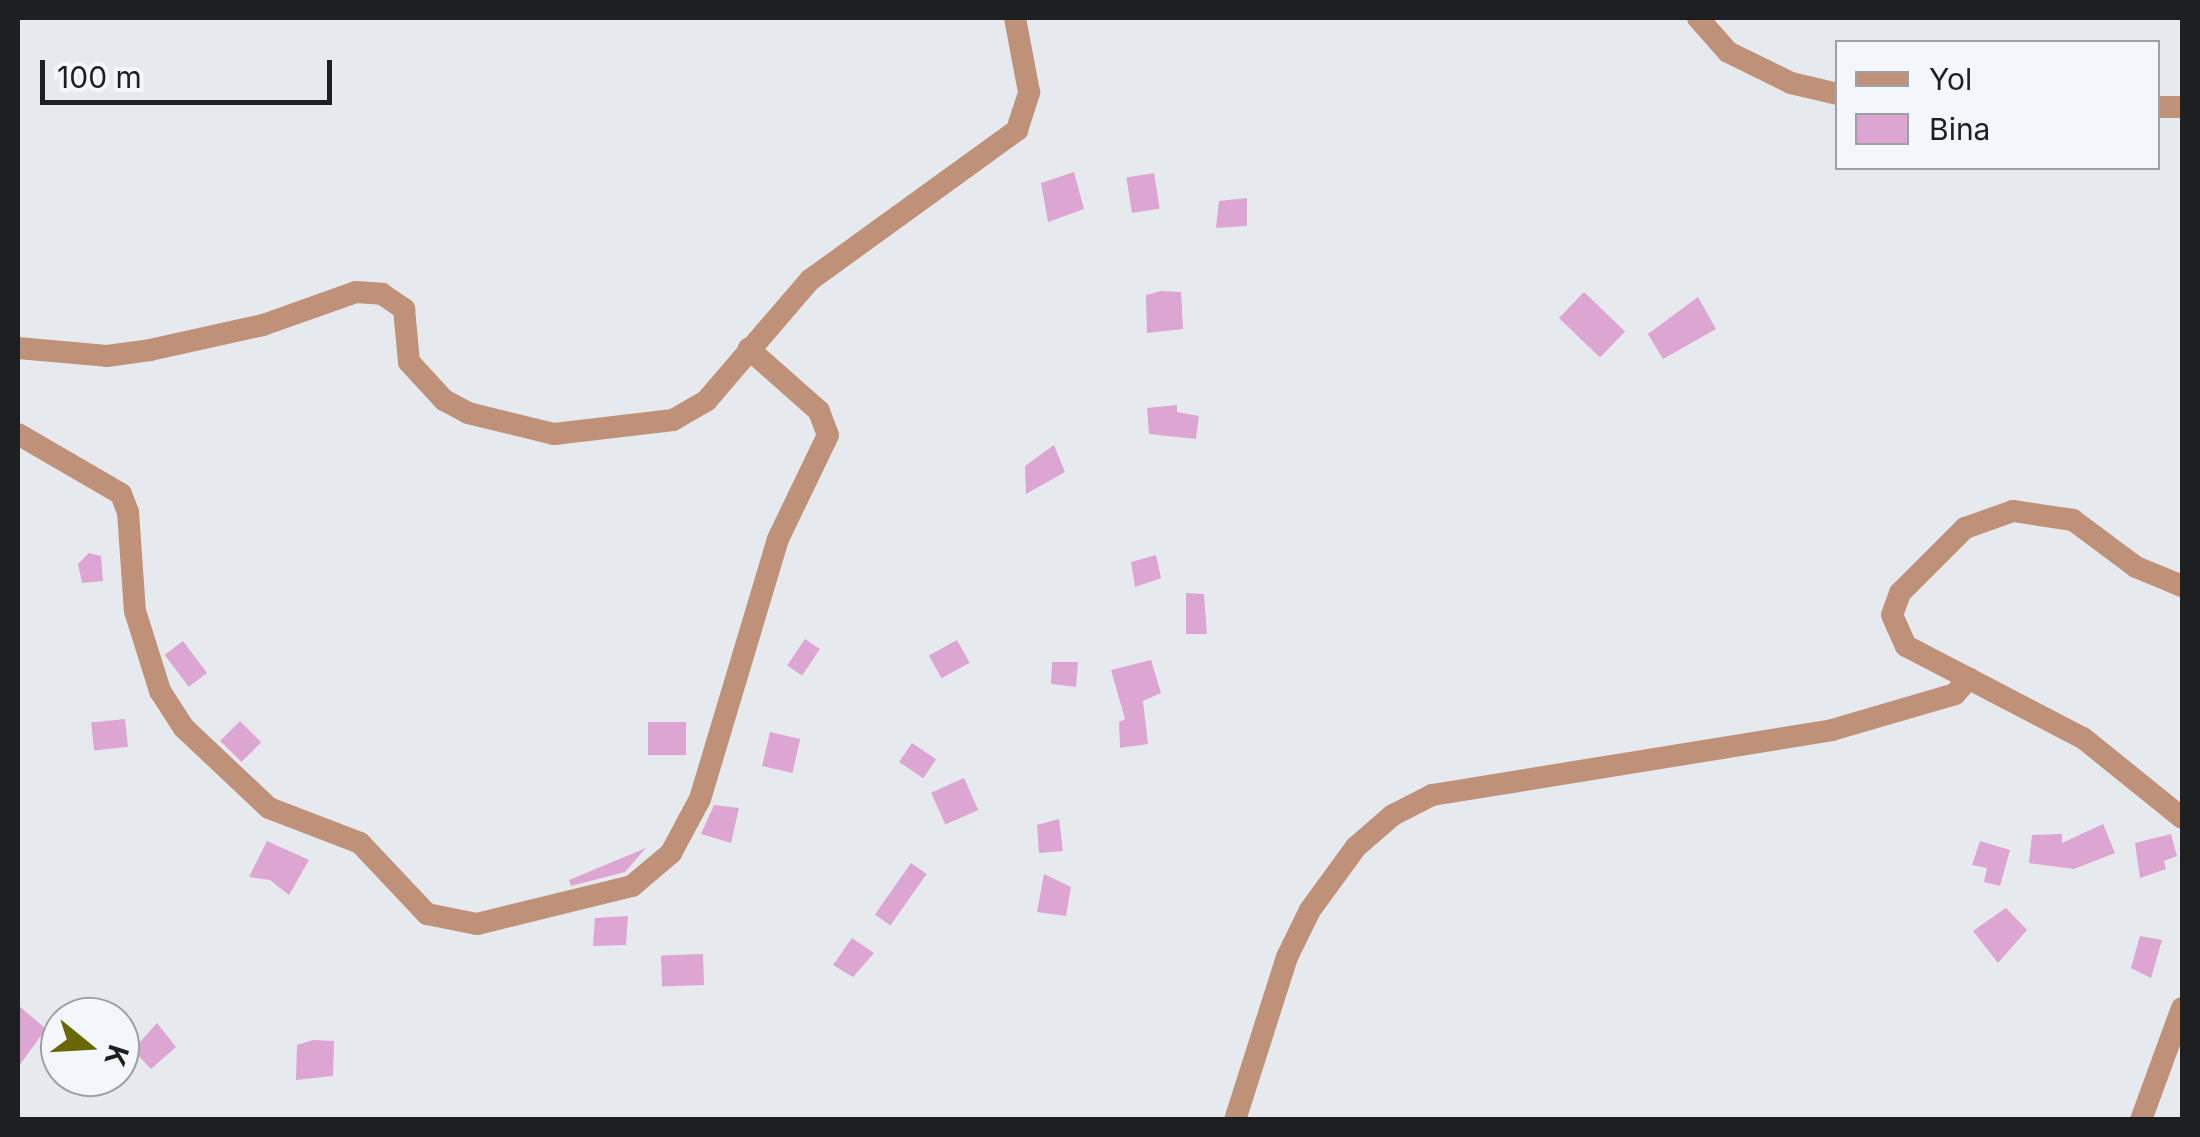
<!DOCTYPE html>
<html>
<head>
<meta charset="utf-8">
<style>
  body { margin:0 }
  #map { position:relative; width:2200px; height:1137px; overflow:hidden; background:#e6eaee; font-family:Inter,sans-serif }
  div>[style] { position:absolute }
  .building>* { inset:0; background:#dda5d1; transform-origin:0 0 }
  .minor>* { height:22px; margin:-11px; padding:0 11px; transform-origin:11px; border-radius:11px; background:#bf9178 }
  span { translate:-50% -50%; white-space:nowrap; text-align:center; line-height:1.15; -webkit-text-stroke:8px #f3f7fb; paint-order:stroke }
  .frame { position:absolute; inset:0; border:20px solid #1e1f20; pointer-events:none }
  .legend { position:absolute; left:1835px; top:40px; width:325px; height:130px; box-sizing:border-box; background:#f3f7fb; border:2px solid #9ea1a3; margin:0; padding:12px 18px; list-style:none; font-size:30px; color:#1e1f20 }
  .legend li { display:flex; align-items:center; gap:20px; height:50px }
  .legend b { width:50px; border:2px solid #9ea1a3 }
  .north { position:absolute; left:40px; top:997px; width:100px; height:100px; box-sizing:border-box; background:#f3f7fb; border:2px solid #9ea1a3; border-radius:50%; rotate:108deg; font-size:28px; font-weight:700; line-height:40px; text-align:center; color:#1e1f20 }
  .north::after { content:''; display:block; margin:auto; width:35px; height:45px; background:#686700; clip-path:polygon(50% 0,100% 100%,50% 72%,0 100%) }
  .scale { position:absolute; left:40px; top:60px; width:292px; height:45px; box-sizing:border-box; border:5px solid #1e1f20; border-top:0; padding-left:12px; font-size:30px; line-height:35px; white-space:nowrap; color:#1e1f20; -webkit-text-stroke:8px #f3f7fb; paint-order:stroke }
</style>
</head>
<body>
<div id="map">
  <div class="building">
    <div style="clip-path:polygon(1074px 172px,1084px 209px,1048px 222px,1041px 183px)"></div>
    <div style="left:1154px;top:173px;width:36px;height:28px;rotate:81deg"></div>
    <div style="clip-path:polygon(1247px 198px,1247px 226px,1216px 228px,1219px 201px)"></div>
    <div style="clip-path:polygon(1161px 291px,1181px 292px,1183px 329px,1147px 333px,1146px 295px)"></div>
    <div style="left:1584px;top:292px;width:57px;height:36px;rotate:44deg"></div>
    <div style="clip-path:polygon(1698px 297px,1716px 329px,1663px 359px,1648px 334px)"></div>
    <div style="clip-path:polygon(1177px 405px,1177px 412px,1199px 416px,1196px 439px,1149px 434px,1147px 408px)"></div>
    <div style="clip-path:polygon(1054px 445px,1065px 472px,1026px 494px,1025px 466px)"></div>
    <div style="clip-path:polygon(89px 553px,101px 556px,103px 581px,82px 583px,78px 564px)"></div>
    <div style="clip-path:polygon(1156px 555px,1161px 578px,1135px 587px,1131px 562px)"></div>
    <div style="clip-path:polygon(1186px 593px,1204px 594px,1207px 634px,1186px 634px)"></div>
    <div style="left:805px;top:639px;width:18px;height:32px;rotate:34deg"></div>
    <div style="left:957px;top:640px;width:26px;height:32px;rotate:61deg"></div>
    <div style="left:183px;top:641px;width:40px;height:23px;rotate:53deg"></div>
    <div style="clip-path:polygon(1151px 660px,1161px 693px,1143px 701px,1148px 744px,1120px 748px,1119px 722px,1125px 719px,1111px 670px)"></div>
    <div style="clip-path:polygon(1052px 662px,1078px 662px,1076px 687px,1051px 684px)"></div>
    <div style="left:125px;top:719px;width:28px;height:34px;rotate:84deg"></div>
    <div style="left:240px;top:721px;width:30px;height:28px;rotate:45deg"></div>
    <div style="left:686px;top:722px;width:33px;height:38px;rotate:90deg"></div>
    <div style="left:770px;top:732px;width:31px;height:35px;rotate:13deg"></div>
    <div style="left:912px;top:743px;width:29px;height:23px;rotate:34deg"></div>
    <div style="left:964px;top:778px;width:35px;height:36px;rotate:66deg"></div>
    <div style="clip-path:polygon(714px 805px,739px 808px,731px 843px,701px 834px)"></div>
    <div style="clip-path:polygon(1059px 819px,1063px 851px,1039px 853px,1037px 825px)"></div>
    <div style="clip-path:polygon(2103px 824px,2115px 853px,2074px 869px,2029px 863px,2032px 835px,2062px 834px,2062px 843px)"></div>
    <div style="clip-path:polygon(2171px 834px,2177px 856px,2164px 861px,2166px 869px,2140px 878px,2135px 843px)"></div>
    <div style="clip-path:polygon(267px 841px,309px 860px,289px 895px,270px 880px,249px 877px)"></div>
    <div style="clip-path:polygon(1980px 841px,2010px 850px,2000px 886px,1984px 882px,1987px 868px,1972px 865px)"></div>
    <div style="clip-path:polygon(646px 848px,625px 872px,571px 886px,569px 880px)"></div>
    <div style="left:911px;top:863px;width:19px;height:63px;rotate:35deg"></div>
    <div style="clip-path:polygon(1044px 874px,1071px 887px,1066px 916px,1037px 912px)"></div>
    <div style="clip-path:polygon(2006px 908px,2027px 930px,1998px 963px,1973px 931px)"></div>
    <div style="clip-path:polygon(628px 916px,626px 945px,593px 946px,595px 918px)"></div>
    <div style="clip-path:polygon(2140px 936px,2162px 940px,2151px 978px,2131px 968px)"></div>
    <div style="clip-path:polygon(852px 938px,874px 953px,853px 977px,833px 965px)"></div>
    <div style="left:703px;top:954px;width:31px;height:42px;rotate:88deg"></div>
    <div style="clip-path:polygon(18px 1005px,46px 1029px,18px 1067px)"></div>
    <div style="clip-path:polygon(157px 1023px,176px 1047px,151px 1069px,133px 1050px)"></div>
    <div style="clip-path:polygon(313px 1040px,334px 1041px,333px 1076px,296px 1080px,297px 1045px)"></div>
  </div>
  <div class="minor">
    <div style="left:1698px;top:18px;width:45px;rotate:48.6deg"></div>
    <div style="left:1728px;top:52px;width:70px;rotate:26.2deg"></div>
    <div style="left:1791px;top:83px;width:48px;rotate:13.2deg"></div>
    <div style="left:2158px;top:107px;width:24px"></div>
    <div style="left:18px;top:348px;width:89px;rotate:5.1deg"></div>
    <div style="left:107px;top:356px;width:43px;rotate:-7.9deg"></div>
    <div style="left:150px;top:350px;width:116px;rotate:-12.5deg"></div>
    <div style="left:263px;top:325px;width:99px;rotate:-19.5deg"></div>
    <div style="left:356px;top:292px;width:26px;rotate:4deg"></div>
    <div style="left:382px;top:294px;width:27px;rotate:34deg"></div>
    <div style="left:404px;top:309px;width:53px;rotate:84.6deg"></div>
    <div style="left:409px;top:362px;width:52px;rotate:47.4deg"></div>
    <div style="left:444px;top:400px;width:27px;rotate:28deg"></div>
    <div style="left:468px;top:413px;width:89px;rotate:13.7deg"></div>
    <div style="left:554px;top:434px;width:120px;rotate:-6.7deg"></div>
    <div style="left:673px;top:420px;width:39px;rotate:-30deg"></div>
    <div style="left:707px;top:400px;width:158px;rotate:-49.4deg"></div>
    <div style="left:810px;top:280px;width:256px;rotate:-35.9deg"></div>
    <div style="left:1017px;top:130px;width:40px;rotate:-72deg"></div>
    <div style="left:1029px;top:92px;width:75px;rotate:-100.7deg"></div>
    <div style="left:18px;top:434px;width:119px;rotate:30.2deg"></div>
    <div style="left:121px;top:494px;width:19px;rotate:69deg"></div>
    <div style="left:128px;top:512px;width:99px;rotate:86deg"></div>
    <div style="left:135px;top:611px;width:84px;rotate:72.6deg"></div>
    <div style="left:160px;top:691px;width:44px;rotate:57deg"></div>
    <div style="left:184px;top:728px;width:117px;rotate:43.3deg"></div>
    <div style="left:269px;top:808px;width:97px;rotate:21deg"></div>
    <div style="left:360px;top:843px;width:98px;rotate:46.7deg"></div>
    <div style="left:427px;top:914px;width:51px;rotate:11.3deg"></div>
    <div style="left:477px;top:924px;width:160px;rotate:-13.8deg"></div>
    <div style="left:632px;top:886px;width:51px;rotate:-40.2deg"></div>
    <div style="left:671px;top:853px;width:61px;rotate:-61.8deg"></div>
    <div style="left:700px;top:799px;width:271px;rotate:-73.3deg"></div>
    <div style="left:778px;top:539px;width:115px;rotate:-64.3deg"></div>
    <div style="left:828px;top:435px;width:26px;rotate:-111deg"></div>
    <div style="left:819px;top:411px;width:94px;rotate:-138.5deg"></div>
    <div style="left:2182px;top:586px;width:50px;rotate:-157.6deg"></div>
    <div style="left:2136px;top:567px;width:79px;rotate:-143.3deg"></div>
    <div style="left:2073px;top:520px;width:61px;rotate:-171.5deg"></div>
    <div style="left:2013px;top:511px;width:51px;rotate:160.5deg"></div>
    <div style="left:1965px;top:528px;width:92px;rotate:135deg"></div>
    <div style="left:1900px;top:593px;width:23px;rotate:110deg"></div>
    <div style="left:1892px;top:615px;width:34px;rotate:66deg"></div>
    <div style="left:1906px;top:646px;width:199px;rotate:27.5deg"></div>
    <div style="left:2083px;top:738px;width:127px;rotate:38.9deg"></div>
    <div style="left:1235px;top:1120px;width:171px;rotate:-72.3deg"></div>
    <div style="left:1287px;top:957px;width:52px;rotate:-63.9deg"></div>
    <div style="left:1310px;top:910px;width:78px;rotate:-53.9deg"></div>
    <div style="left:1356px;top:847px;width:49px;rotate:-40.9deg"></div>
    <div style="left:1393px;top:815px;width:44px;rotate:-27.1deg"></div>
    <div style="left:1432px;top:795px;width:405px;rotate:-9.2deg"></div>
    <div style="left:1832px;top:730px;width:128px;rotate:-16.3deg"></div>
    <div style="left:1955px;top:694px;width:21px;rotate:-49deg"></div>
    <div style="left:2141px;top:1120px;width:119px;rotate:-69.9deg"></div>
  </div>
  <div class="frame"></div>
  <ul class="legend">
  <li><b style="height:12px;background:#bf9178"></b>Yol</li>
  <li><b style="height:28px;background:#dda5d1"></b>Bina</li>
  </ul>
  <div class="north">K</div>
  <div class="scale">100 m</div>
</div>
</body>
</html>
